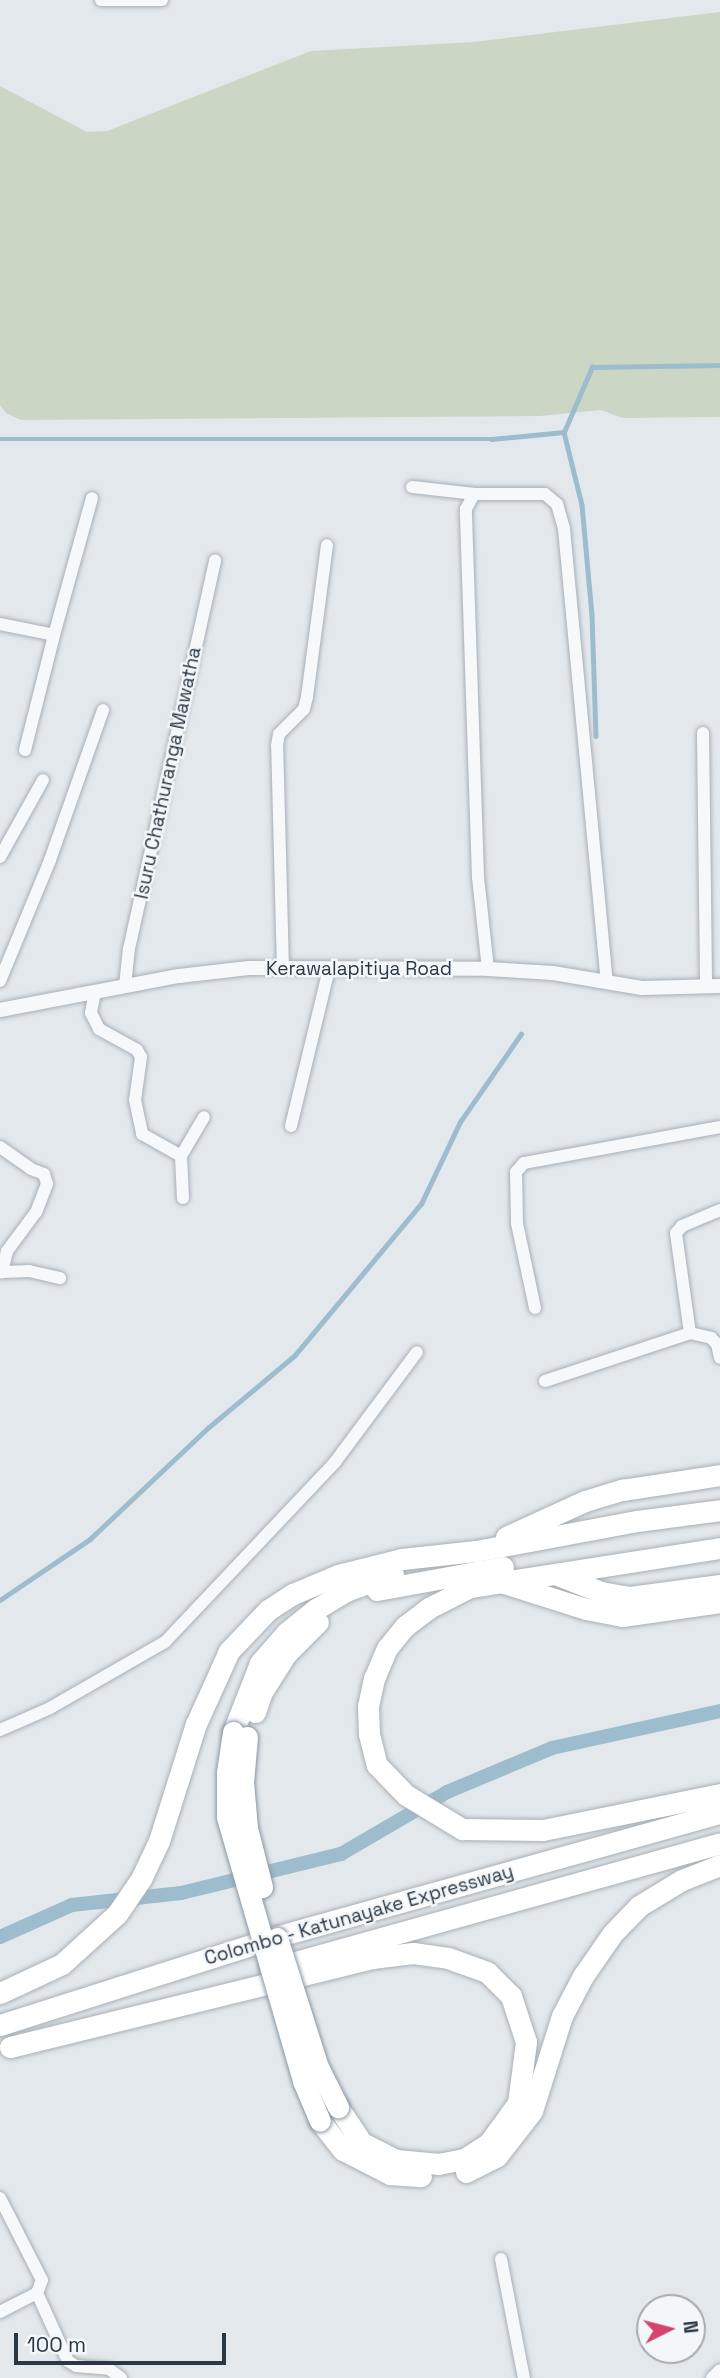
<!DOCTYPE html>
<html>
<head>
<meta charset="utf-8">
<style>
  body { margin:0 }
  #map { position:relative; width:720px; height:2378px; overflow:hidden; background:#e3e8ec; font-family:"Space Grotesk",sans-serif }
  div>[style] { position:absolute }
  .green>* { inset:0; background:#cbd6c4 }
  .stream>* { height:4.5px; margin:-2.25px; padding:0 2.25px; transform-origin:2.25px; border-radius:2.25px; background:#9dbcce }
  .canal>* { height:14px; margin:-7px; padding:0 7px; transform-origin:7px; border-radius:7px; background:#9dbcce }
  .roads { filter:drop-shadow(0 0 2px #a8b0b7) drop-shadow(0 0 2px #a8b0b7) }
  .minor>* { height:12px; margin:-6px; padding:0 6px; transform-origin:6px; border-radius:6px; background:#f6f8fa }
  .tertiary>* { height:14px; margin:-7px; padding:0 7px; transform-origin:7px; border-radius:7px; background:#f6f8fa }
  .motorway>* { height:21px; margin:-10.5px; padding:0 10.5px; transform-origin:10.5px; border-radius:10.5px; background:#fff }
  .bridges { filter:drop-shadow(0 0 2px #8a98a4) drop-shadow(0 0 2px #8a98a4) }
  .motorway-bridge>* { height:21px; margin:-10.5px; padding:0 10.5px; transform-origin:10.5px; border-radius:10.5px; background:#fff }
  span { translate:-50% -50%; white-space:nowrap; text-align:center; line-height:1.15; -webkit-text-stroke:5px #f3f7f9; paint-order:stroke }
  .street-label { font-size:19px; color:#2a3846 }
  .north { position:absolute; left:636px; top:2294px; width:70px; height:70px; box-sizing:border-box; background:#f3f7f9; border:2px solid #a3abb1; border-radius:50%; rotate:84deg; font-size:19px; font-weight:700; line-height:28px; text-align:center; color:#2a3846 }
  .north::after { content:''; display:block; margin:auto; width:24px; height:32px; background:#d64370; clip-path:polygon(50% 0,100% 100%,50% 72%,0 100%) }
  .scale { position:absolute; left:14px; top:2333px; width:212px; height:32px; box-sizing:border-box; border:4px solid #2a3846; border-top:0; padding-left:9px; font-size:21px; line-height:24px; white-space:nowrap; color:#2a3846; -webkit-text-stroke:5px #f3f7f9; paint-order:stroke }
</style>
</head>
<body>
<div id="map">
  <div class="green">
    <div style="clip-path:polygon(720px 12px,720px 417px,622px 418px,601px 410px,540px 416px,21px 420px,6px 413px,0 405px,0 86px,87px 132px,107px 131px,311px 51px,474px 42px)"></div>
  </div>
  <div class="stream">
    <div style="left:564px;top:432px;width:75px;rotate:76.1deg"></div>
    <div style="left:582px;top:505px;width:110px;rotate:84.8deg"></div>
    <div style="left:592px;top:615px;width:121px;rotate:88.1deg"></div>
    <div style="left:0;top:439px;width:491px"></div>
    <div style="left:491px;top:439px;width:73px;rotate:-5.5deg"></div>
    <div style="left:564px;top:432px;width:71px;rotate:-66.7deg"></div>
    <div style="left:592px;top:367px;width:128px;rotate:-0.9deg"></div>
    <div style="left:0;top:1600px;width:109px;rotate:-34.1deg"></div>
    <div style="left:90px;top:1539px;width:163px;rotate:-43.3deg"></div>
    <div style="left:209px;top:1427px;width:112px;rotate:-39.9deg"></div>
    <div style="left:295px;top:1355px;width:197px;rotate:-50.2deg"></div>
    <div style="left:421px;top:1204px;width:91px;rotate:-64.6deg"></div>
    <div style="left:460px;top:1122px;width:107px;rotate:-55.3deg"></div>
  </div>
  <div class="canal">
    <div style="left:0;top:1937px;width:79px;rotate:-24deg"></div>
    <div style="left:72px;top:1905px;width:110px;rotate:-6.3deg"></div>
    <div style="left:181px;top:1893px;width:165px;rotate:-13.7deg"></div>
    <div style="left:341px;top:1854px;width:123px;rotate:-30.3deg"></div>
    <div style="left:447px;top:1792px;width:114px;rotate:-22.7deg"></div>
    <div style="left:552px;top:1748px;width:172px;rotate:-12.4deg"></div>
  </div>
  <div class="roads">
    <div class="minor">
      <div style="left:101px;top:0;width:61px"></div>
      <div style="left:412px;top:487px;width:62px;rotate:6.4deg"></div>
      <div style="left:0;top:624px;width:55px;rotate:11.5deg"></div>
      <div style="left:54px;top:635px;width:142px;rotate:-74.5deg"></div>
      <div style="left:703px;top:733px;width:254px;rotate:89.3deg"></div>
      <div style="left:25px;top:750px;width:119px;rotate:-75.8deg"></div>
      <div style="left:0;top:857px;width:88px;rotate:-60.8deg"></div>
      <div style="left:283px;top:969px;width:223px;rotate:-91.5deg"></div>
      <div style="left:277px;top:746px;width:12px;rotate:-81deg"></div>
      <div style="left:279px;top:734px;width:35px;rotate:-45deg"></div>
      <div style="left:304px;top:709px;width:12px;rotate:-76deg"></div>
      <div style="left:307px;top:697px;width:153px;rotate:-82.5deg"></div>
      <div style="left:488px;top:969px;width:93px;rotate:-96.2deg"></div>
      <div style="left:478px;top:877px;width:368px;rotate:-91.9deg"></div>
      <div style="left:466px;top:509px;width:17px;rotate:-62deg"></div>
      <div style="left:474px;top:494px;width:71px"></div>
      <div style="left:545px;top:494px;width:16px;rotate:40deg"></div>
      <div style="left:557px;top:504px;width:26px;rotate:74deg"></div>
      <div style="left:564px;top:529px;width:455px;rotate:84.6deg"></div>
      <div style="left:0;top:981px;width:131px;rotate:-67.5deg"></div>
      <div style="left:50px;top:860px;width:159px;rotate:-70.5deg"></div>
      <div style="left:125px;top:986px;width:37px;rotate:-84deg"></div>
      <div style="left:129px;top:949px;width:398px;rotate:-77.5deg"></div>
      <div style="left:95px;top:992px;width:21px;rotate:101deg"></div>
      <div style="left:91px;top:1013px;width:18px;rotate:63deg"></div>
      <div style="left:99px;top:1029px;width:43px;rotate:28.9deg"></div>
      <div style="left:137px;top:1050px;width:8px;rotate:60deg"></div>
      <div style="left:141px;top:1057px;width:43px;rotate:97.9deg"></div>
      <div style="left:135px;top:1100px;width:35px;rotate:78deg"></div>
      <div style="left:142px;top:1134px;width:45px;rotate:29.4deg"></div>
      <div style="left:181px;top:1156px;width:42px;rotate:87.3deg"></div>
      <div style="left:291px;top:1126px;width:162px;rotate:-76.4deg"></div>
      <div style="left:0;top:1147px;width:38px;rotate:35deg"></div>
      <div style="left:31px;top:1169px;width:14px;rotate:21deg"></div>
      <div style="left:44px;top:1174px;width:10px;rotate:73deg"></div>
      <div style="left:47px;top:1184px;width:30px;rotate:111deg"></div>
      <div style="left:36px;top:1212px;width:49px;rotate:126.6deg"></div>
      <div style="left:7px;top:1251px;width:22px;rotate:103deg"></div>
      <div style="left:2px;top:1272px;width:27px;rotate:-2deg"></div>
      <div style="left:29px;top:1271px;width:32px;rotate:13deg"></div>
      <div style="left:181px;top:1156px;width:45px;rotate:-59.5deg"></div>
      <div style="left:535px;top:1308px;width:87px;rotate:-102deg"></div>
      <div style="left:517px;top:1223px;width:51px;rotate:-91.1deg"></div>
      <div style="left:516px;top:1172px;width:12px;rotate:-48deg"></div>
      <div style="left:524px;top:1163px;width:199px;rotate:-10.4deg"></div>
      <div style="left:690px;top:1333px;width:101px;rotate:-98deg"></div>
      <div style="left:676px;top:1233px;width:9px;rotate:-49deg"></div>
      <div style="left:682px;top:1226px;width:41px;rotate:-22.8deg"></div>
      <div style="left:545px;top:1381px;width:153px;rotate:-18.3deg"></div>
      <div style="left:690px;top:1333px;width:22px;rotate:13deg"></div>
      <div style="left:711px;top:1338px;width:8px;rotate:45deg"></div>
      <div style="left:717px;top:1344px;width:14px;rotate:78deg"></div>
      <div style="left:0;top:1730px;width:55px;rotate:-23.7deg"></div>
      <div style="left:50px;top:1708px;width:133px;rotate:-29.9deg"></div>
      <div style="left:165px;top:1642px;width:248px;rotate:-46.6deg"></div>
      <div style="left:335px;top:1462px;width:137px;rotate:-53.3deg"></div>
      <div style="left:0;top:2198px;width:92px;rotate:62.9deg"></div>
      <div style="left:42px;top:2280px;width:14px;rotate:111deg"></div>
      <div style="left:37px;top:2293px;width:42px;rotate:152.8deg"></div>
      <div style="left:501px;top:2259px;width:121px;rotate:79.1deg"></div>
      <div style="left:37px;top:2293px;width:75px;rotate:65.5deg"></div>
      <div style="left:68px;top:2361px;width:9px;rotate:32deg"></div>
      <div style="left:76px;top:2366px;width:33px;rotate:5deg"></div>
      <div style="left:109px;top:2369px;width:15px;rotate:37deg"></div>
      <div style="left:712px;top:2378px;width:11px;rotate:-45deg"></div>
    </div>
    <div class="tertiary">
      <div style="left:0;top:1010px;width:182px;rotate:-10.8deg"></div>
      <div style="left:179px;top:976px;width:70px;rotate:-6.5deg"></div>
      <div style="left:249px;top:968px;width:239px;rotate:0.2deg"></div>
      <div style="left:488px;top:969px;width:65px;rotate:3.5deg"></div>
      <div style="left:553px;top:973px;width:90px;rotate:9.6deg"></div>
      <div style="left:642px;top:988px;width:78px;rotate:-1.5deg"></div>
    </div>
    <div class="motorway">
      <div style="left:506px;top:1537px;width:87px;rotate:-24.5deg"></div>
      <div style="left:585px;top:1501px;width:39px;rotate:-17deg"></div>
      <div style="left:622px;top:1490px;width:99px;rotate:-8.7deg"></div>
      <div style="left:720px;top:1548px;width:253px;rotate:171.1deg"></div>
      <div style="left:470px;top:1587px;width:46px;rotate:152.9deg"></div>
      <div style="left:429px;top:1608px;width:30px;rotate:143deg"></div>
      <div style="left:405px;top:1626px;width:28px;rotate:129deg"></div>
      <div style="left:387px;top:1648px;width:33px;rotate:113deg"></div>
      <div style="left:374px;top:1678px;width:29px;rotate:102deg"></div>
      <div style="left:368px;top:1706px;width:28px;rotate:88deg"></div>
      <div style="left:369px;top:1734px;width:32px;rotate:76deg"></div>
      <div style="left:377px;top:1765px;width:42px;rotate:46deg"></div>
      <div style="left:406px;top:1795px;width:66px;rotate:31.3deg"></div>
      <div style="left:462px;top:1829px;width:81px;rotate:0.7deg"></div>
      <div style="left:543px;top:1830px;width:181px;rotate:-11.5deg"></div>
      <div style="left:555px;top:1574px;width:49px;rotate:21.4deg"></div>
      <div style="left:601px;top:1592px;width:29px;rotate:10deg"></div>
      <div style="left:630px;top:1597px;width:91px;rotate:-7.6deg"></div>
      <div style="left:504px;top:1583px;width:86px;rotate:17.6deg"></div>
      <div style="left:586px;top:1609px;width:37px;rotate:11deg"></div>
      <div style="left:622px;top:1616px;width:99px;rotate:-8.1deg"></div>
      <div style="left:377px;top:1590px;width:128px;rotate:-10.3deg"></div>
      <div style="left:255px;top:1712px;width:21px;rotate:-71deg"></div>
      <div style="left:262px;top:1692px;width:45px;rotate:-57.7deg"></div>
      <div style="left:286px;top:1654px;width:45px;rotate:-45deg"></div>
      <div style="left:233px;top:1732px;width:74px;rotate:-68.6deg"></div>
      <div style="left:260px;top:1663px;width:40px;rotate:-49deg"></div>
      <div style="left:286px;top:1633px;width:38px;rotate:-39deg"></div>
      <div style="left:316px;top:1609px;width:35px;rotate:-31deg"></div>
      <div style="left:346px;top:1591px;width:50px;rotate:-19.9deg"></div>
      <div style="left:270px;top:1969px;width:467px;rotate:-15.6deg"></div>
      <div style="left:0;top:1993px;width:68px;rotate:-25.1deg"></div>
      <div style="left:62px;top:1964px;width:74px;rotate:-42.3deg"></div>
      <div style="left:117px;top:1914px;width:42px;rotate:-55.6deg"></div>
      <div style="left:141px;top:1879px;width:42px;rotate:-64.7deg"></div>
      <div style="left:159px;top:1841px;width:123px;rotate:-72.5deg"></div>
      <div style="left:196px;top:1724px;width:80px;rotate:-65.7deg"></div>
      <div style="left:229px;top:1651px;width:57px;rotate:-46.4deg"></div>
      <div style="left:268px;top:1610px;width:30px;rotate:-33deg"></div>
      <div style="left:293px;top:1594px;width:49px;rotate:-22.9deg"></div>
      <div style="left:338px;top:1575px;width:66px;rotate:-14deg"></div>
      <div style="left:402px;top:1559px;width:74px;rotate:-6.2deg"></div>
      <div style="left:476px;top:1551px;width:164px;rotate:-10.6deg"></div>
      <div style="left:637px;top:1521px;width:84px;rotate:-7.5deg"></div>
      <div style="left:0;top:2025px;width:293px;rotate:-17.7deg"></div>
      <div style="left:279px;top:1936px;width:458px;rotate:-15.6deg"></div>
      <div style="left:10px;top:2047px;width:373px;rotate:-13.8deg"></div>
      <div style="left:372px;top:1958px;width:41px;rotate:-7deg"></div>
      <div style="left:413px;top:1953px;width:35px;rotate:8deg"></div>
      <div style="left:448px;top:1958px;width:41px;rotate:19.7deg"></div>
      <div style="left:487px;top:1972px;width:34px;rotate:45deg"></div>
      <div style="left:511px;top:1996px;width:48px;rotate:71.9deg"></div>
      <div style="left:526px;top:2042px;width:62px;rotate:97.5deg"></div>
      <div style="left:518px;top:2103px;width:49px;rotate:125.9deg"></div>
      <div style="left:489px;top:2143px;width:30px;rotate:147deg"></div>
      <div style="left:464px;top:2159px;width:25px;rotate:169deg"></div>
      <div style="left:439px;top:2164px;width:43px;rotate:-174.7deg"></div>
      <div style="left:396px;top:2160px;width:38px;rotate:-153deg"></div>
      <div style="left:362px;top:2143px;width:43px;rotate:-123.7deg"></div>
      <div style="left:320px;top:2121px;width:37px;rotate:52deg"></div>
      <div style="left:343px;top:2150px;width:53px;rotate:27.1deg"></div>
      <div style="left:390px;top:2174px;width:31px;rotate:4deg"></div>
      <div style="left:466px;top:2172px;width:35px;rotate:-27deg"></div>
      <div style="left:497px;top:2156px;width:57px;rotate:-52.1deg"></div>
      <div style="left:532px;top:2111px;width:100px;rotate:-72.5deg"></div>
      <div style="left:562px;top:2016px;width:45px;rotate:-62.3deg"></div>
      <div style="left:583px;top:1976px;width:52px;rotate:-55.1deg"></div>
      <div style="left:613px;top:1933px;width:37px;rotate:-46deg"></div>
      <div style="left:639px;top:1906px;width:50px;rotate:-31.2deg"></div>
      <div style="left:682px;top:1880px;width:41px;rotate:-21.5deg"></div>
    </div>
  </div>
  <div class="bridges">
    <div class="motorway-bridge">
      <div style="left:233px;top:1732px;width:40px;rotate:98.5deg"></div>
      <div style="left:227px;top:1772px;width:45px;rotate:90deg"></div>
      <div style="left:227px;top:1817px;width:275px;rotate:73.9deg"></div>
      <div style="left:303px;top:2081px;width:43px;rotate:67deg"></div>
      <div style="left:247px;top:1737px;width:45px;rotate:95.1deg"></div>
      <div style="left:243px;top:1782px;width:46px;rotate:85deg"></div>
      <div style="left:247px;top:1828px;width:61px;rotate:75.7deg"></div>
      <div style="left:277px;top:1938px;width:135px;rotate:72.4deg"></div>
      <div style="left:318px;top:2067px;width:45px;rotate:63.4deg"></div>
    </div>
  </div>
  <div class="street-label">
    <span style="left:168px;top:773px;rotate:-78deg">Isuru Chathuranga Mawatha</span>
    <span style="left:359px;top:969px">Kerawalapitiya Road</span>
    <span style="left:359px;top:1915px;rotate:-16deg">Colombo - Katunayake Expressway</span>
  </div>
  <div class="north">N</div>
  <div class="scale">100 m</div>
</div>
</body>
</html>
